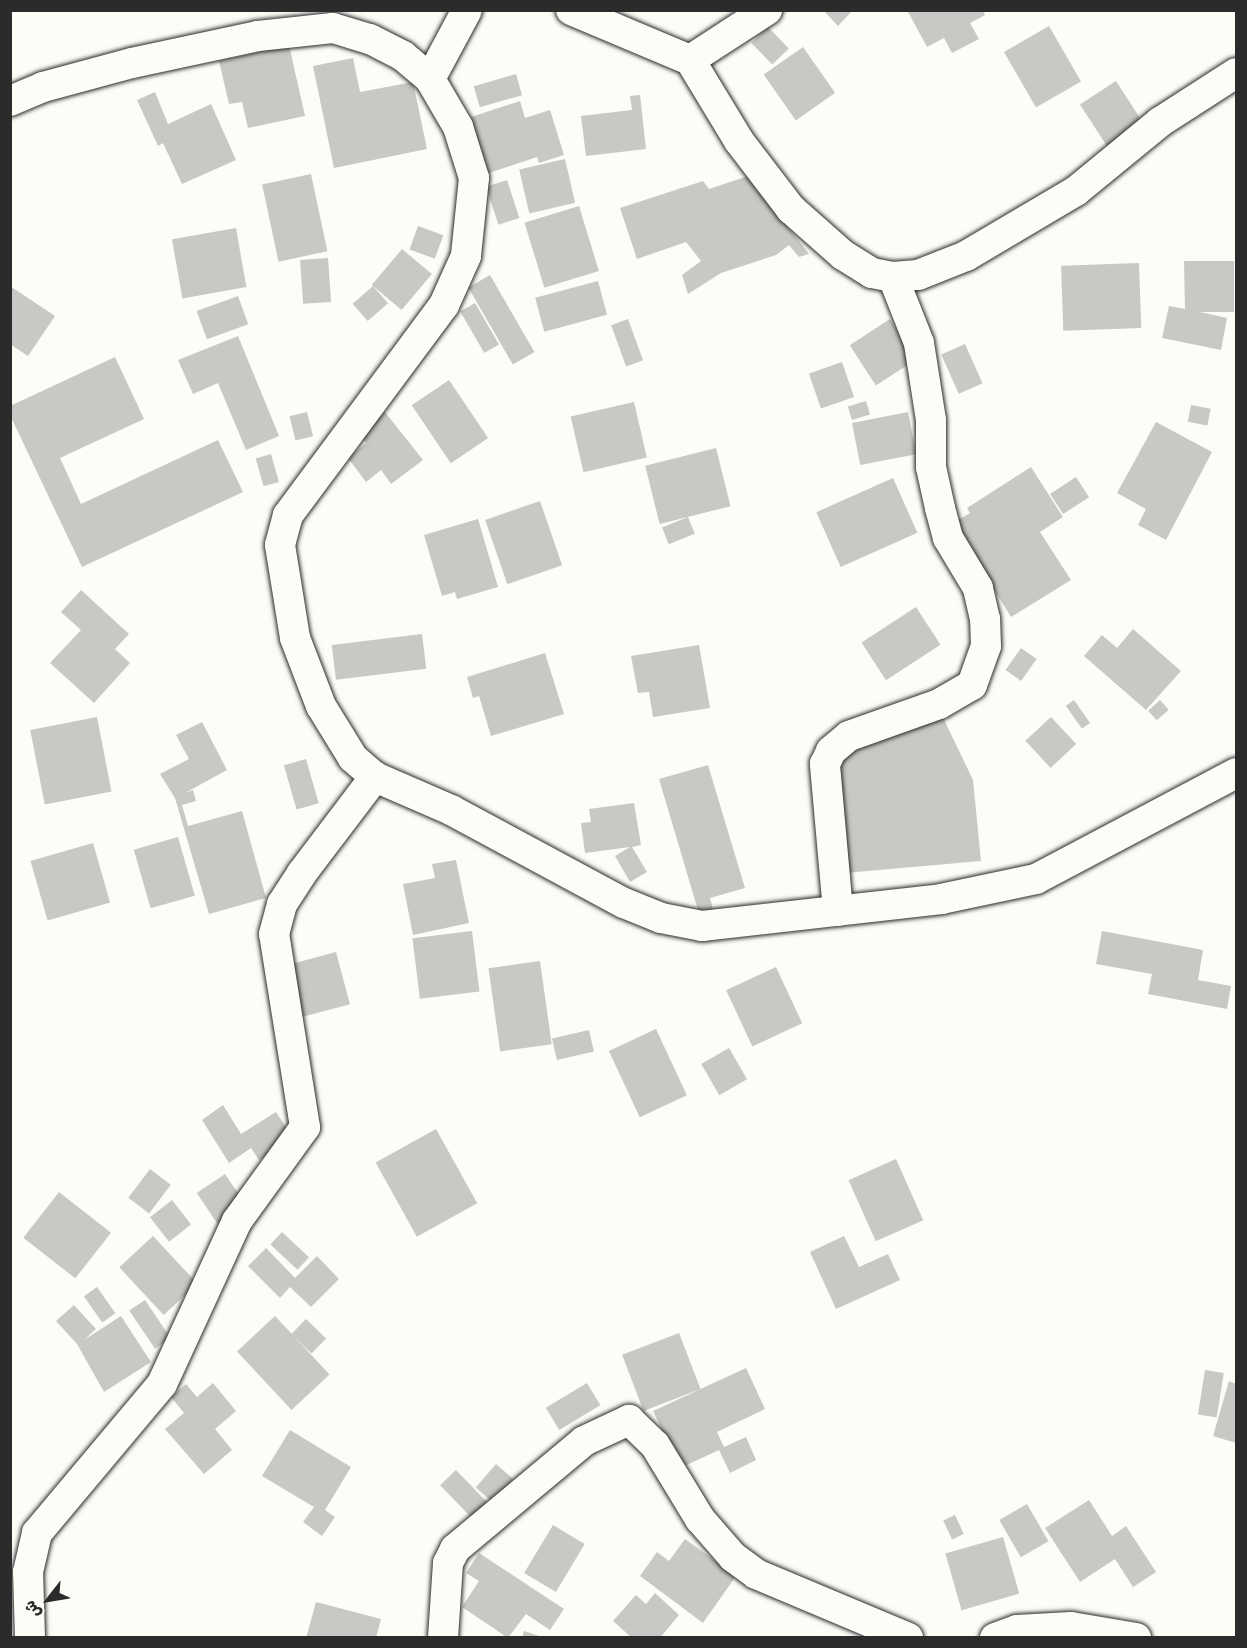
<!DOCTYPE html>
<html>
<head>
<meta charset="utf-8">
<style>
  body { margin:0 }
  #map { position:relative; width:1247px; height:1648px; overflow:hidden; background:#fdfcf7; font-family:Sriracha,"Playpen Sans Arabic",sans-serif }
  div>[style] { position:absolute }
  .building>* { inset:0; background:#c9c8c4; transform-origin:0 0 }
  .roads { filter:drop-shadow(0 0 2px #2b2b2b) drop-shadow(0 0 2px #2b2b2b) }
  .street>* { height:30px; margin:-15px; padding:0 15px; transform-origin:15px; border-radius:15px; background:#fdfcf7 }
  span { translate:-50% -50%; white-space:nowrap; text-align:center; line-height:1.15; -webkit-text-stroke:6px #fdfcf7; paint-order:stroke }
  .frame { position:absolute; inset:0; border:12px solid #2b2b2b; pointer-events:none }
  .north { position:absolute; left:18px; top:1570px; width:60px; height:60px; -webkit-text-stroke:4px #fdfcf7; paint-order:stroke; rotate:239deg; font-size:16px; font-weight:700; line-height:24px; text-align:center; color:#2b2b2b }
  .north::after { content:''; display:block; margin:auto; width:21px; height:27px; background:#2b2b2b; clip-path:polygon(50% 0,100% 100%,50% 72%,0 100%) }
</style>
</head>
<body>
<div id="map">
  <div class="building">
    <div style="clip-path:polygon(823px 10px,853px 10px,838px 26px)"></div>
    <div style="clip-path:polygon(907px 10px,983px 10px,985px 15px,970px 23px,979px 39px,952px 53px,944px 38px,927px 47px)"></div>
    <div style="left:1049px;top:26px;width:64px;height:52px;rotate:60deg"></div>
    <div style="left:768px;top:27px;width:30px;height:23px;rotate:46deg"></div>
    <div style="clip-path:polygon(289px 45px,305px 116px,248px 128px,242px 102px,229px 104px,219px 61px)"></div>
    <div style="left:803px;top:47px;width:56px;height:48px;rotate:55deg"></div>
    <div style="clip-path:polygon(353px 58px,360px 92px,413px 82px,427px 149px,334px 168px,313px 66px)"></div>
    <div style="left:516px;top:74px;width:22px;height:44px;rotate:74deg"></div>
    <div style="left:1116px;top:81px;width:59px;height:43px;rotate:57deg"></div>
    <div style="clip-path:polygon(155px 92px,168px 124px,211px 104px,236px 160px,182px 184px,163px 143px,158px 146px,137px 100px)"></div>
    <div style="clip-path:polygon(640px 95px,646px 149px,586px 156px,581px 116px,632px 110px,630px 96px)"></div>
    <div style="clip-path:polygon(520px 101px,525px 118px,550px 110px,564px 155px,539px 163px,537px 157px,489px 173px,471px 117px)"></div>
    <div style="left:565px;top:159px;width:45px;height:47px;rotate:77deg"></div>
    <div style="left:311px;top:174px;width:79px;height:50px;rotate:78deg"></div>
    <div style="clip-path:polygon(748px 176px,809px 254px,799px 257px,789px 245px,776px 255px,721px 273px,688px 294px,682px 275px,701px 261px,686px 242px,637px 259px,620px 208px,703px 181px,709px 189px)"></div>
    <div style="left:507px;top:180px;width:40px;height:22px;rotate:72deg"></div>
    <div style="left:579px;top:206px;width:68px;height:57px;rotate:73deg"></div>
    <div style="left:418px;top:226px;width:27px;height:25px;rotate:20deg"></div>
    <div style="left:236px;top:228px;width:60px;height:65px;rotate:80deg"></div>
    <div style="left:402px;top:249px;width:39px;height:47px;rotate:40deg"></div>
    <div style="left:328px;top:258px;width:44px;height:28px;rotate:86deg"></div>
    <div style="clip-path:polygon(1184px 261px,1234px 261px,1234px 312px,1200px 312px,1227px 318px,1221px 350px,1162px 338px,1169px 306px,1185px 309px)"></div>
    <div style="left:1139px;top:263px;width:65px;height:78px;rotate:88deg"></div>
    <div style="left:490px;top:275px;width:89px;height:25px;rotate:60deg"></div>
    <div style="left:598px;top:281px;width:35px;height:65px;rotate:75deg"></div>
    <div style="clip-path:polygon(10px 286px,55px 316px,28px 356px,10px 344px)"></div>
    <div style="left:373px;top:286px;width:23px;height:27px;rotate:49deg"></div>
    <div style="left:238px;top:296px;width:30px;height:44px;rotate:70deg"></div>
    <div style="left:475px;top:303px;width:48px;height:17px;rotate:60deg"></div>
    <div style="left:628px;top:319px;width:44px;height:18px;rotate:70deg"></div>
    <div style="left:890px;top:319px;width:48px;height:48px;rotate:57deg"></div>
    <div style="clip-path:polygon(238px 336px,279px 436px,246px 450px,218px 383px,193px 394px,178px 360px)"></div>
    <div style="left:965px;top:344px;width:43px;height:26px;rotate:66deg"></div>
    <div style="clip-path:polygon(115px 357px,144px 419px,60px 458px,81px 504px,218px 440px,243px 492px,82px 567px,10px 415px,10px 406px)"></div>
    <div style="left:842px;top:362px;width:37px;height:35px;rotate:71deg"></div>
    <div style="left:449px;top:380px;width:70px;height:45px;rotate:56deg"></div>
    <div style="left:866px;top:401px;width:14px;height:19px;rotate:73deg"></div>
    <div style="left:634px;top:402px;width:57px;height:65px;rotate:77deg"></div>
    <div style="left:1191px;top:405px;width:20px;height:17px;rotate:11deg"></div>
    <div style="left:307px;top:412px;width:25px;height:18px;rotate:76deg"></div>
    <div style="clip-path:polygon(385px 412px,423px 460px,391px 484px,381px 470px,366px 482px,348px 458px,366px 443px,359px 434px)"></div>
    <div style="left:908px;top:412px;width:43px;height:57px;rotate:79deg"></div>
    <div style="clip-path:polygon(1156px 422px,1212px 452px,1166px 540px,1138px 525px,1146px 509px,1117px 493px)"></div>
    <div style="left:716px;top:448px;width:60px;height:73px;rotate:76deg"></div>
    <div style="left:271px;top:454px;width:29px;height:16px;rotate:74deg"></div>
    <div style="clip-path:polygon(1031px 467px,1063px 517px,1040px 532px,1071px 580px,1011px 617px,992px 586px,943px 529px,970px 513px,967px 508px)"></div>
    <div style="left:1076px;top:477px;width:24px;height:31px;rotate:57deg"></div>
    <div style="left:893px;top:478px;width:60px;height:84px;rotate:66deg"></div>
    <div style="left:540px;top:501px;width:68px;height:58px;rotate:71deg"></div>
    <div style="left:688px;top:517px;width:18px;height:28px;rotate:68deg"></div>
    <div style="clip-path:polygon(478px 519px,498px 587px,457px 599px,455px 592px,442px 596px,424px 535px)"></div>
    <div style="clip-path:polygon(81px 590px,129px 634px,115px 649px,130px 663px,94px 703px,50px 663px,81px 630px,61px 612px)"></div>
    <div style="left:916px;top:607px;width:45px;height:65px;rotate:57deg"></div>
    <div style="clip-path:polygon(1133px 629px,1181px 671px,1146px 710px,1084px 656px,1102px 635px,1117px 648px)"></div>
    <div style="left:422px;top:634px;width:35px;height:91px;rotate:83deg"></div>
    <div style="clip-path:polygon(699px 645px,710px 708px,653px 717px,649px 692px,638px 693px,631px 656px)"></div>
    <div style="left:1021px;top:648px;width:19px;height:27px;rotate:35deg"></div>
    <div style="clip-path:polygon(545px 653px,564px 714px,491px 736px,479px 696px,473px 698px,467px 677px)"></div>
    <div style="left:1074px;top:700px;width:28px;height:10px;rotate:55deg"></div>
    <div style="left:1160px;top:700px;width:13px;height:16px;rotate:48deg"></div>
    <div style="clip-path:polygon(938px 707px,973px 780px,981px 861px,845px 873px,828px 754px,844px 734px,920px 727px,919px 709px)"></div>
    <div style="left:97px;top:717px;width:76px;height:68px;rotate:79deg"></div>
    <div style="left:1051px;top:717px;width:37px;height:35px;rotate:47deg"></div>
    <div style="clip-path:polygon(202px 722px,227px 770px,185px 793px,193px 790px,196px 801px,182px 805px,188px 826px,242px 811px,266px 898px,209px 914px,175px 798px,160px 774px,189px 759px,176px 735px)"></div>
    <div style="left:306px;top:759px;width:46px;height:23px;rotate:74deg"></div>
    <div style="clip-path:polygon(708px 765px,745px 888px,710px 898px,714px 913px,700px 917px,659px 779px)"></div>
    <div style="clip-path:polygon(634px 803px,641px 845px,632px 847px,647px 872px,630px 882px,615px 856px,630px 847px,585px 853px,581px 823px,591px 822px,589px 809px)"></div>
    <div style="left:178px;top:837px;width:61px;height:46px;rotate:74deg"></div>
    <div style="left:93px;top:843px;width:62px;height:65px;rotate:74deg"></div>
    <div style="clip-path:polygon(456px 860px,469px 923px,413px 935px,403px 884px,435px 878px,432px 864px)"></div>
    <div style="left:472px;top:931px;width:61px;height:60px;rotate:83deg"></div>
    <div style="clip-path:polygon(1102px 931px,1203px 950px,1198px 980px,1231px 986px,1227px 1009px,1148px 994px,1152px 974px,1096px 964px)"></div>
    <div style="left:336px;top:952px;width:54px;height:50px;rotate:75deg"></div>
    <div style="left:540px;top:961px;width:84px;height:52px;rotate:82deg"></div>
    <div style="left:776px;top:967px;width:62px;height:55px;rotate:65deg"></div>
    <div style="left:656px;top:1029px;width:73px;height:52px;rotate:65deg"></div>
    <div style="left:589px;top:1030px;width:22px;height:38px;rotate:77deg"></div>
    <div style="left:729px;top:1048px;width:36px;height:32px;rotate:60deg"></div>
    <div style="clip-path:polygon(223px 1105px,241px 1134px,276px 1112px,293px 1138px,259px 1160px,251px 1148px,229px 1163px,202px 1120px)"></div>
    <div style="left:436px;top:1129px;width:85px;height:69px;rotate:61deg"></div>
    <div style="left:896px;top:1159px;width:67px;height:52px;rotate:66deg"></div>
    <div style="left:150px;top:1169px;width:26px;height:36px;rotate:37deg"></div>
    <div style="left:225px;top:1174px;width:37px;height:34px;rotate:56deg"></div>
    <div style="left:59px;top:1192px;width:66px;height:58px;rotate:38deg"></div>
    <div style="left:172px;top:1200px;width:31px;height:28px;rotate:52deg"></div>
    <div style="left:282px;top:1232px;width:37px;height:17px;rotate:43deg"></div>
    <div style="left:153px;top:1236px;width:65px;height:46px;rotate:47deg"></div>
    <div style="clip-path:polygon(844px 1236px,859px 1267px,888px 1254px,900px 1280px,836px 1309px,810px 1252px)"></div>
    <div style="clip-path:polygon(266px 1248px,295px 1278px,317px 1256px,339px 1279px,311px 1307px,290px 1287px,280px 1298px,248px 1266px)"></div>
    <div style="left:97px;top:1287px;width:32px;height:16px;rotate:55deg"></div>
    <div style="left:145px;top:1300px;width:46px;height:19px;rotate:56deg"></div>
    <div style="clip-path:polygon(74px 1305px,96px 1329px,84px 1340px,121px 1316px,151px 1362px,104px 1392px,77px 1344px,56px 1321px)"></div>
    <div style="left:275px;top:1316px;width:80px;height:52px;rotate:47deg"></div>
    <div style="left:306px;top:1319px;width:28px;height:21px;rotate:44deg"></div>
    <div style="left:679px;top:1333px;width:60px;height:61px;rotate:69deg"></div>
    <div style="clip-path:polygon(746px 1368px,765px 1409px,717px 1432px,724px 1447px,746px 1437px,756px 1460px,730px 1473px,719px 1450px,680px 1468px,653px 1411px)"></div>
    <div style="left:1205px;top:1370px;width:19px;height:45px;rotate:9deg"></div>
    <div style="clip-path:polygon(1229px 1381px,1236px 1384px,1236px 1443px,1213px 1436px)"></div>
    <div style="clip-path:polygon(213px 1383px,236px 1411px,215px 1429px,232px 1450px,204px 1474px,165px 1429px,184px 1413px,171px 1397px,186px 1384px,197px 1397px)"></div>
    <div style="left:587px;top:1383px;width:26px;height:48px;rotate:59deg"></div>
    <div style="clip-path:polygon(290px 1430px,351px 1467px,325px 1510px,335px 1517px,322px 1536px,303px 1522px,314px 1507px,262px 1476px)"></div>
    <div style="left:496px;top:1464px;width:23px;height:31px;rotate:41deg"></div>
    <div style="left:456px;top:1470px;width:49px;height:22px;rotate:46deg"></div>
    <div style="clip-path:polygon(1089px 1500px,1112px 1536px,1126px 1526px,1156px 1572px,1133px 1587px,1115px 1559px,1080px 1582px,1045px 1528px)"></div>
    <div style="left:1027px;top:1504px;width:43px;height:32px;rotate:60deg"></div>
    <div style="left:955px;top:1515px;width:21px;height:13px;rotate:65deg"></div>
    <div style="left:553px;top:1525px;width:37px;height:56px;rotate:31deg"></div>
    <div style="left:1003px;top:1537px;width:59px;height:60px;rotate:74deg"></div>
    <div style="clip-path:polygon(685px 1539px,736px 1576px,703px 1623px,640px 1576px,657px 1552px,669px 1561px)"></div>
    <div style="clip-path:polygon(479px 1553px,564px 1609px,550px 1630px,526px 1614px,508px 1638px,462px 1607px,479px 1581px,466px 1573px)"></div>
    <div style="clip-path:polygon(655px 1593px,679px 1615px,660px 1638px,632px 1638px,613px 1621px,636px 1595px,646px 1604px)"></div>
    <div style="clip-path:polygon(316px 1602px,381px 1619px,376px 1638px,306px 1638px)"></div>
    <div style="clip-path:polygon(524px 1631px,542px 1637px,542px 1638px,522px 1638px)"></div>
  </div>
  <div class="roads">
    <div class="street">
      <div style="left:571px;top:10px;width:129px;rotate:22.8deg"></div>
      <div style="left:690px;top:60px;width:95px;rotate:58.8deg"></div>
      <div style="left:739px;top:141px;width:86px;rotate:52.6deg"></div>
      <div style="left:791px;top:209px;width:69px;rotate:41.5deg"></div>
      <div style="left:843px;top:255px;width:34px;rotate:32deg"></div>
      <div style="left:872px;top:273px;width:21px;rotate:11deg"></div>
      <div style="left:893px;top:277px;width:25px;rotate:-5deg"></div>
      <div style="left:918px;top:275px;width:52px;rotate:-21.6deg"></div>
      <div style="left:966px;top:256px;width:128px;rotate:-30.6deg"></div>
      <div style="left:1076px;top:191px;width:109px;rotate:-39.4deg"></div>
      <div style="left:1160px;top:122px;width:90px;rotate:-32.8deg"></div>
      <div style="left:690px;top:60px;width:92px;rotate:-33deg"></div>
      <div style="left:430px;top:79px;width:78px;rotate:-61.8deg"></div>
      <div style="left:10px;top:101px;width:36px;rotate:-23deg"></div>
      <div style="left:43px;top:87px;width:92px;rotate:-15.1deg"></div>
      <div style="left:132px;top:63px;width:129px;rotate:-12.1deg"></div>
      <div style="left:258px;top:36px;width:75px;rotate:-6.1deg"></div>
      <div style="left:333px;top:28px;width:39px;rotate:17deg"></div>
      <div style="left:370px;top:39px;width:37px;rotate:27deg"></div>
      <div style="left:403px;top:56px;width:35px;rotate:40deg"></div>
      <div style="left:430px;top:79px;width:56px;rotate:59.7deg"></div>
      <div style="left:458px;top:127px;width:53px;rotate:72.6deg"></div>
      <div style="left:474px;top:178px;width:78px;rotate:95.9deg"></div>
      <div style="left:466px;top:256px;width:54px;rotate:114.2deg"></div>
      <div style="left:444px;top:305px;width:262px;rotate:126.6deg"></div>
      <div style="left:288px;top:515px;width:31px;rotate:105deg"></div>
      <div style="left:280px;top:545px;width:94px;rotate:80.8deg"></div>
      <div style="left:295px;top:638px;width:73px;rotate:69.1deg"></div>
      <div style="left:321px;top:706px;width:61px;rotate:58.4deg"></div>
      <div style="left:353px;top:758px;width:29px;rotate:41deg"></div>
      <div style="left:375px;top:777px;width:83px;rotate:23.5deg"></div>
      <div style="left:451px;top:810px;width:196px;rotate:28.3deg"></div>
      <div style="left:624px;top:903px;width:40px;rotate:22deg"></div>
      <div style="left:661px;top:918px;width:42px;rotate:11deg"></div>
      <div style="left:702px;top:926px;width:241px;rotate:-6.4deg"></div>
      <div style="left:941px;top:899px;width:97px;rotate:-11.9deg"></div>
      <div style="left:1036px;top:879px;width:226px;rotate:-27.9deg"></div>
      <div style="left:838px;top:911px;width:148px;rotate:-95.1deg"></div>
      <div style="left:825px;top:764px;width:14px;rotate:-65deg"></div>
      <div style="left:831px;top:751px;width:23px;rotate:-40deg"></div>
      <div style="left:849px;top:736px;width:96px;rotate:-19.6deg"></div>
      <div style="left:939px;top:704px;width:38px;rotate:-30deg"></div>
      <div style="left:972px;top:685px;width:41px;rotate:-70.3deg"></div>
      <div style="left:986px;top:646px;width:27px;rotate:-92deg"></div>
      <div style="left:985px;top:619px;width:32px;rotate:-103deg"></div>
      <div style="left:978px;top:588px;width:58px;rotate:-121deg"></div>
      <div style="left:948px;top:538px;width:31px;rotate:-105deg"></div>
      <div style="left:940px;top:508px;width:42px;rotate:-102.4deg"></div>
      <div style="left:931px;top:467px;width:47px;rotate:-90deg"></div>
      <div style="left:931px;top:420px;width:78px;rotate:-98.9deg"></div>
      <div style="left:919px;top:343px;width:71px;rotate:-111.5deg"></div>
      <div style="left:30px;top:1638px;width:66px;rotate:-91.7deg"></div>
      <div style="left:28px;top:1572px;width:40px;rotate:-77deg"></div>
      <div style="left:37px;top:1533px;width:194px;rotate:-50deg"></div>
      <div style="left:162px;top:1384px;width:179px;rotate:-65.3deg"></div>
      <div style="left:237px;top:1221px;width:116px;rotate:-54.1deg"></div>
      <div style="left:305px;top:1127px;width:195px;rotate:-99.1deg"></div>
      <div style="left:274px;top:934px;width:31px;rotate:-75deg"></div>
      <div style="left:282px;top:904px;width:37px;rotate:-57deg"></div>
      <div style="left:302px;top:873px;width:121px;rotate:-52.8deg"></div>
      <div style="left:443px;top:1638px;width:75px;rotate:-86.2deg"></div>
      <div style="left:448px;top:1563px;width:16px;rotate:-63deg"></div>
      <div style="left:455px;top:1549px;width:168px;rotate:-39.9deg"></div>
      <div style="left:584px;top:1441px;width:50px;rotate:-25deg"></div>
      <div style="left:629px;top:1420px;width:36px;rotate:44deg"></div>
      <div style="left:655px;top:1445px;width:87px;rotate:58.7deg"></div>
      <div style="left:700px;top:1519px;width:50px;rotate:49deg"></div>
      <div style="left:733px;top:1557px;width:29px;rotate:36deg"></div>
      <div style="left:756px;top:1574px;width:165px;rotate:22.8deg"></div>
      <div style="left:995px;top:1638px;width:23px;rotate:-20deg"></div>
      <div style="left:1017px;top:1630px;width:54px;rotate:-3.2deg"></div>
      <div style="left:1071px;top:1627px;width:66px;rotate:9.6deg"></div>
    </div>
  </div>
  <div class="frame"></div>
  <div class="north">ش</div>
</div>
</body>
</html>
